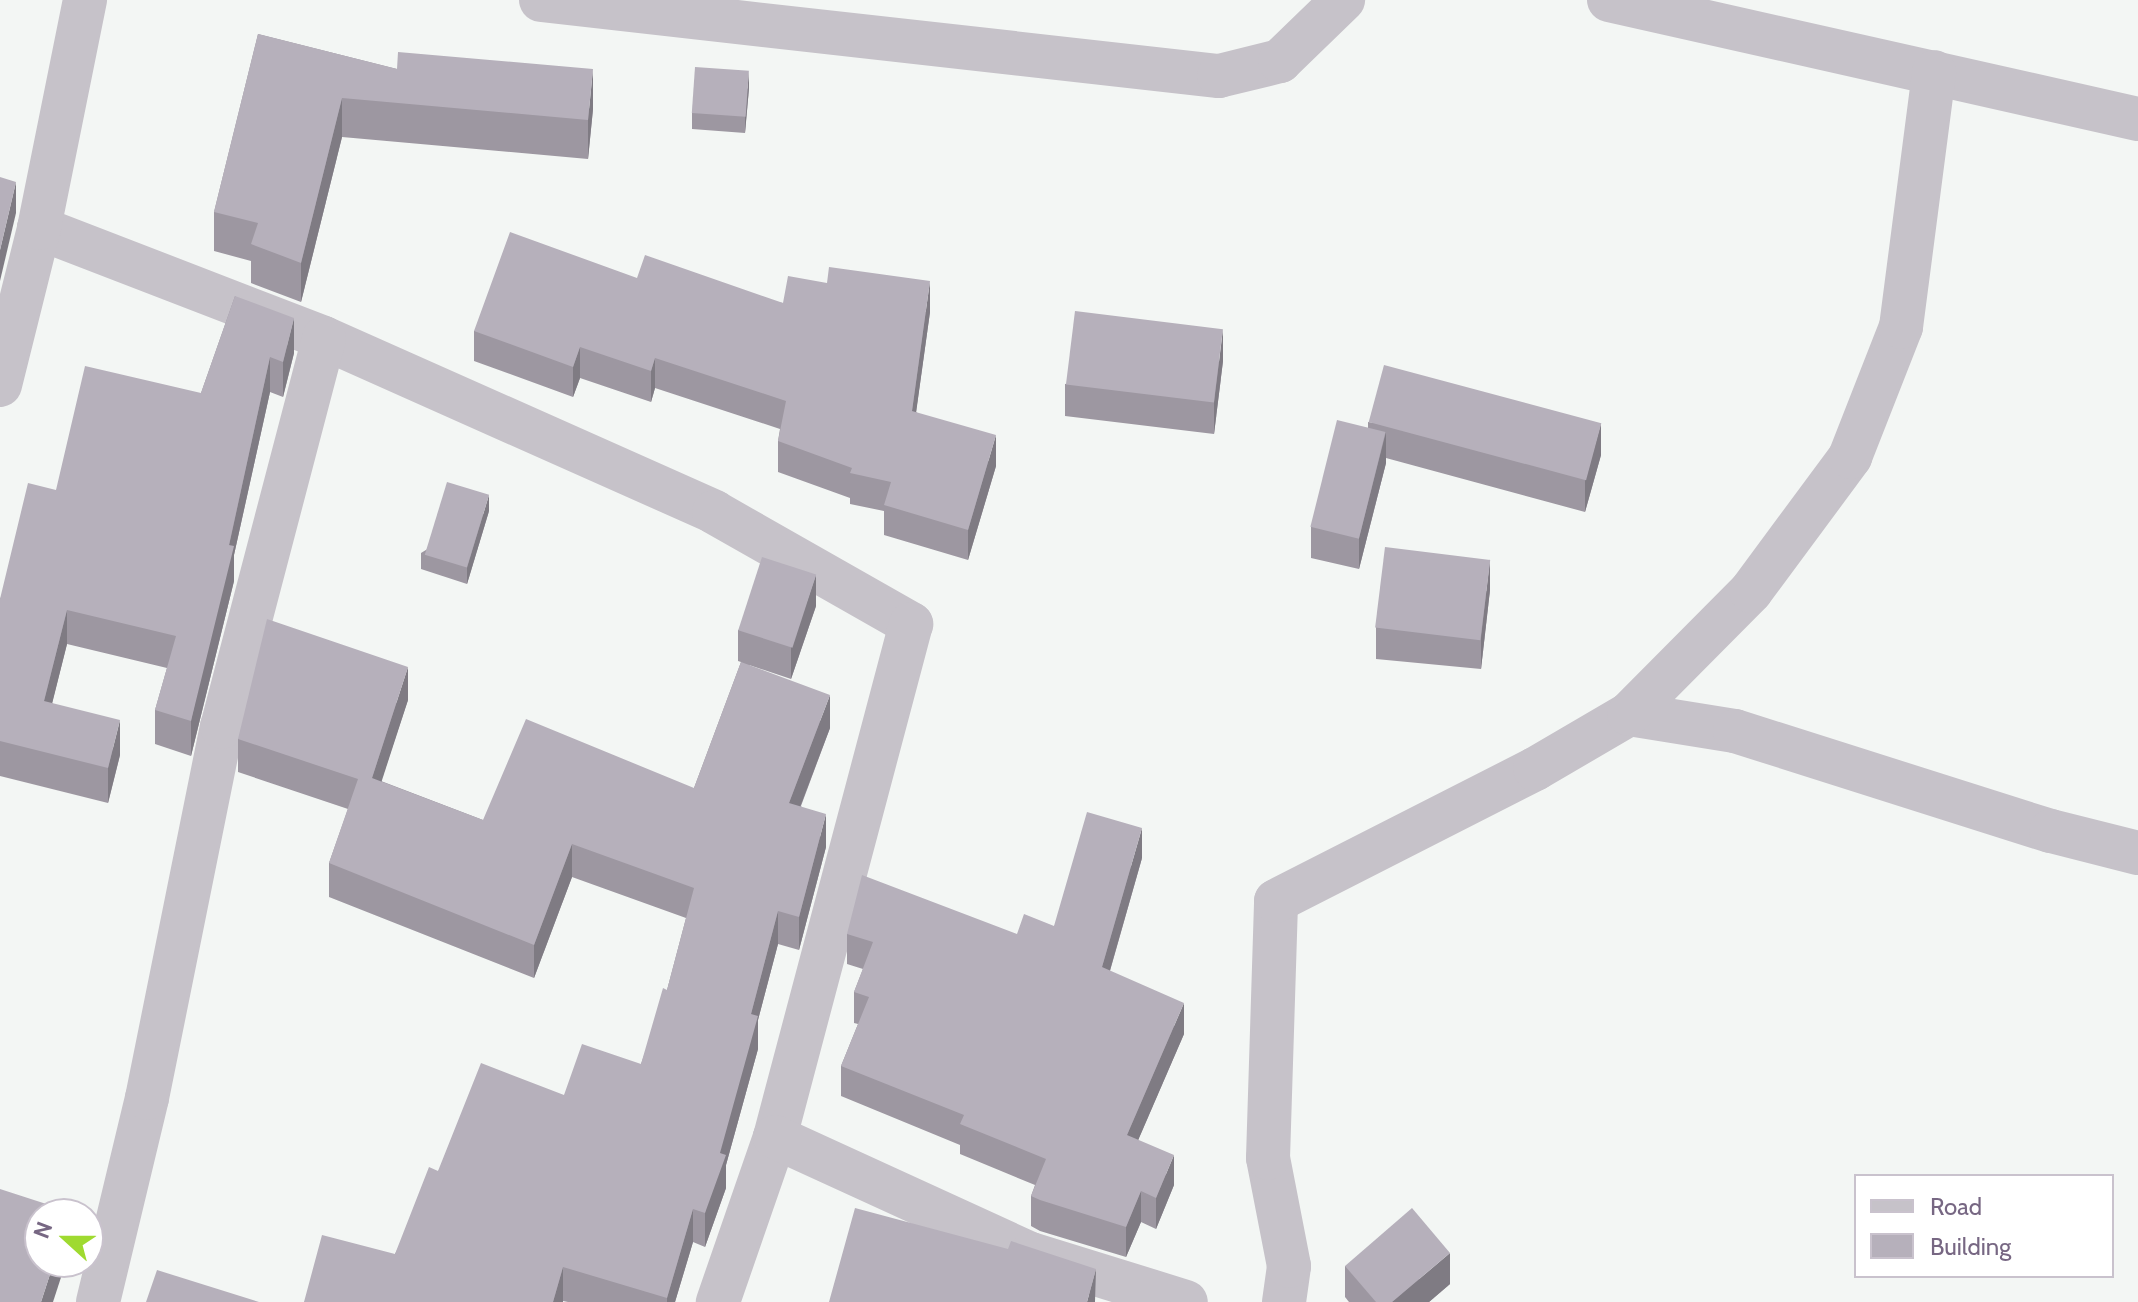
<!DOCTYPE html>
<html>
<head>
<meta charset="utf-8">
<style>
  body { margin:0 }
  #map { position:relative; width:2138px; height:1302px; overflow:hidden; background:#f3f6f4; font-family:Cabin,sans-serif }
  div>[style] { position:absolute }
  .minor>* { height:44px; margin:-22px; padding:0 22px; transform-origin:22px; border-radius:22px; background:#c6c2c9 }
  .wall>* { inset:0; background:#9d97a1 }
  .shaded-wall>* { inset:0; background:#7f7b83 }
  .building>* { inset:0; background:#b6b0bb; transform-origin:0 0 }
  span { translate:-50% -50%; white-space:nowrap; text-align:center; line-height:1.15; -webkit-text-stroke:8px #fff; paint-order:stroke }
  .legend { position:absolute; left:1854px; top:1174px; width:260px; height:104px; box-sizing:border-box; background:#fff; border:2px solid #c9c2cd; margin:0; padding:10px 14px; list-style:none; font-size:24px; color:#776783 }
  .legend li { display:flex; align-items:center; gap:16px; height:40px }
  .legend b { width:40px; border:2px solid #c9c2cd }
  .north { position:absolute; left:24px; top:1198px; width:80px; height:80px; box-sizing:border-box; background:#fff; border:2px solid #c9c2cd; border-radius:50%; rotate:291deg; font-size:22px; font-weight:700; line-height:32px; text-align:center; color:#776783 }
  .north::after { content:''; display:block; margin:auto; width:28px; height:36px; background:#9fda30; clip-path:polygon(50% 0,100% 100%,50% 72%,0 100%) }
</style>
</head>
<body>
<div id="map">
  <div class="minor">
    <div style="left:541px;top:0;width:682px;rotate:6.4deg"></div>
    <div style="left:1219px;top:76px;width:63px;rotate:-13.8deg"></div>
    <div style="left:1280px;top:61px;width:88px;rotate:-44.1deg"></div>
    <div style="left:1609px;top:0;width:542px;rotate:12.68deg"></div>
    <div style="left:39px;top:228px;width:305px;rotate:21.1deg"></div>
    <div style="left:324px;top:338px;width:427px;rotate:24deg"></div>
    <div style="left:714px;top:512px;width:227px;rotate:29.6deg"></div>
    <div style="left:911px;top:624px;width:531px;rotate:104.85deg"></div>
    <div style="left:775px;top:1137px;width:175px;rotate:109.1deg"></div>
    <div style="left:0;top:385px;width:162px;rotate:-76deg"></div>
    <div style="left:39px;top:228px;width:233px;rotate:-78.6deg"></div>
    <div style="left:1629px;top:714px;width:107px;rotate:9.1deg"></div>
    <div style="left:1735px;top:731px;width:331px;rotate:17.6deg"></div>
    <div style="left:2051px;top:831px;width:90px;rotate:14.2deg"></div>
    <div style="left:775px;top:1137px;width:281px;rotate:24.6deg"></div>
    <div style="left:1031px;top:1254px;width:162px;rotate:17.2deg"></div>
    <div style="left:98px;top:1302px;width:210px;rotate:-76.5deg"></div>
    <div style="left:147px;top:1098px;width:379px;rotate:-78.6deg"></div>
    <div style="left:222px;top:727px;width:402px;rotate:-75.3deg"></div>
    <div style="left:1284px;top:1302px;width:36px;rotate:-82deg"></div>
    <div style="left:1289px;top:1266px;width:110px;rotate:-101deg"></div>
    <div style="left:1268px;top:1158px;width:257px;rotate:-88.2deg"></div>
    <div style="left:1276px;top:901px;width:291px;rotate:-27deg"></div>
    <div style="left:1535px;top:769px;width:109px;rotate:-30.3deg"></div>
    <div style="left:1629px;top:714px;width:173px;rotate:-45.2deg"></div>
    <div style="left:1751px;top:591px;width:167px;rotate:-53.5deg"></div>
    <div style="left:1850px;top:457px;width:140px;rotate:-68.6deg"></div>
    <div style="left:1901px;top:327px;width:257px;rotate:-82.6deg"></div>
  </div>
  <div class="wall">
    <div style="clip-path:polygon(258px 34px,397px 69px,593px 109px,588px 159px,342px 137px,301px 302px,251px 283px,251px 261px,214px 251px,214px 212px)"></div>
    <div style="clip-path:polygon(749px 88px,745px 133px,692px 129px,692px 113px)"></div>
    <div style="clip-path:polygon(637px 278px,783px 303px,930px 312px,916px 412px,996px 466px,968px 560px,884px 535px,884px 511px,850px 504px,850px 498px,778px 472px,778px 441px,780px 429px,655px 388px,651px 402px,580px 378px,573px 397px,474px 361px,474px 331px)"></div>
    <div style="clip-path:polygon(235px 296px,294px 353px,283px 397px,270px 392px,234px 555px,234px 581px,191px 756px,155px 744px,155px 710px,167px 668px,67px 644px,52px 703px,120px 755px,108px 803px,0 776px,0 599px,56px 490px,201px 393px)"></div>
    <div style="clip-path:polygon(1223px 361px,1214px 434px,1065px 416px,1065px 384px)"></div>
    <div style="clip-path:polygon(1368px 422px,1601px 455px,1585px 512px,1386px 458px,1386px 463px,1359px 569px,1311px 558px,1311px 527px,1368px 428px)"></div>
    <div style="clip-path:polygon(489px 511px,467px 584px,421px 569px,421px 553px)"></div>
    <div style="clip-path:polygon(1490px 590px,1481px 669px,1376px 659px,1376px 627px)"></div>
    <div style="clip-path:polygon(816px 606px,791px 679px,749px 665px,830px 728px,801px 806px,826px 847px,799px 950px,778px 944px,758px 1020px,758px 1049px,726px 1165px,726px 1188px,705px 1247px,693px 1242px,675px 1302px,568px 1302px,563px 1301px,563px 1302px,304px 1302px,395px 1254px,438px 1171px,564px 1095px,641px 1064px,667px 990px,686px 918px,572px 877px,534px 978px,329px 897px,329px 863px,348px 809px,238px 772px,238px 739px,408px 700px,381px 781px,483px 820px,694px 788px,741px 662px,738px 661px,738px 630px)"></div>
    <div style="clip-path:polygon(1142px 858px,1110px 971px,1184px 1034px,1138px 1140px,1174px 1185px,1156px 1229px,1141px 1222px,1126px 1257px,1040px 1231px,1031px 1226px,1031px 1196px,1035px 1185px,960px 1154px,960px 1145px,841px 1096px,841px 1066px,858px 1024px,854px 1023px,854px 992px,863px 969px,847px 964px,847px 934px,1017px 934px,1054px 926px)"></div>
    <div style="clip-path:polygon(1345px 1266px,1450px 1284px,1429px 1302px,1349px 1302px,1345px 1297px)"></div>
  </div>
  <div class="shaded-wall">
    <div style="clip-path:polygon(593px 69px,593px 109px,588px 159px,588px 120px)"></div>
    <div style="clip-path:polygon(749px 71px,749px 88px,745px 133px,745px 117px)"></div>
    <div style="clip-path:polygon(342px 98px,342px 137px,301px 302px,301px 263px)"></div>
    <div style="clip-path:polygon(16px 182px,16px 213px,0 281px,0 250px)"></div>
    <div style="clip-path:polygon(930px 281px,930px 312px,912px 442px,912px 411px)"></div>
    <div style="clip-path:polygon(294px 318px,294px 353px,283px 397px,283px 362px)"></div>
    <div style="clip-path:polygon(1223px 329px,1223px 361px,1214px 434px,1214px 403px)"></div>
    <div style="clip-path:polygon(580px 347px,580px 378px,573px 397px,573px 367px)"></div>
    <div style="clip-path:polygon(270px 357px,270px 392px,234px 555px,234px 581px,191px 756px,191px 721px)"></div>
    <div style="clip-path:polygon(655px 358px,655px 388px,651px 402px,651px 371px)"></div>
    <div style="clip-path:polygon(1601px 423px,1601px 455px,1585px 512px,1585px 481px)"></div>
    <div style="clip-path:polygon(1386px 432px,1386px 463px,1359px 569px,1359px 538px)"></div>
    <div style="clip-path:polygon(996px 435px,996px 466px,968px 560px,968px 530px)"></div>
    <div style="clip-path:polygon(489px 495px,489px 511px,467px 584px,467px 568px)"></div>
    <div style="clip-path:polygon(1490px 559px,1490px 590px,1481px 669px,1481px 638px)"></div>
    <div style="clip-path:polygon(816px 575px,816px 606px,791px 679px,791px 647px)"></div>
    <div style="clip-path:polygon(67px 610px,67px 644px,44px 736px,44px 701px)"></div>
    <div style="clip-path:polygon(408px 667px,408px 700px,372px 811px,372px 778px)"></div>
    <div style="clip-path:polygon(830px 695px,830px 728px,789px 836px,789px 803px)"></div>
    <div style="clip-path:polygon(120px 720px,120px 755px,108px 803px,108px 768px)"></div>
    <div style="clip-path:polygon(826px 814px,826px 847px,799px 950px,799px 917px)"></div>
    <div style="clip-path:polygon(1142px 828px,1142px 858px,1102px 998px,1102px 967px)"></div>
    <div style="clip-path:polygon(572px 844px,572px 877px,534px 978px,534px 945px)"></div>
    <div style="clip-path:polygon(778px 911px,778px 944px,758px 1020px,758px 1049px,726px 1165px,726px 1188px,705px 1247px,705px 1213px,751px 1014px)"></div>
    <div style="clip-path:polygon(1184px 1003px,1184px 1034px,1127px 1166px,1127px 1135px)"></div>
    <div style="clip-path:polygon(1174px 1155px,1174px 1185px,1156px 1229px,1156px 1198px)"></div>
    <div style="clip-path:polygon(1141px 1191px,1141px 1222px,1126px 1257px,1126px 1227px)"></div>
    <div style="clip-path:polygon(693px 1209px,693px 1242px,675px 1302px,667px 1302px,667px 1298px)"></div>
    <div style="clip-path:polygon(1450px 1253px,1450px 1284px,1429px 1302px,1392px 1302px)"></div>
    <div style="clip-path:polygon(54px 1262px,66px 1262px,53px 1302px,41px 1302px)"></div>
    <div style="clip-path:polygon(563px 1267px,563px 1302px,553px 1302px)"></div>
    <div style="clip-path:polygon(1096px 1269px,1095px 1302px,1087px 1302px)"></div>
  </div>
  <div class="building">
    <div style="clip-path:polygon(258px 34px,397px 69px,398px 52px,593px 69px,588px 120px,342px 98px,301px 263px,251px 244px,258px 223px,214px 212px)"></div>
    <div style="left:695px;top:67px;width:54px;height:46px;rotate:4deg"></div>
    <div style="clip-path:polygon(0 177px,16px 182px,0 250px)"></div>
    <div style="clip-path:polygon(510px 232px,637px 278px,645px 255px,783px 303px,788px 276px,827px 283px,829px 267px,930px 281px,912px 411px,996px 435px,968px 530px,884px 505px,891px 482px,850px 473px,852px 468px,778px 441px,786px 401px,655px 358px,651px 371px,580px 347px,573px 367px,474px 331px)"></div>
    <div style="clip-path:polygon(235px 296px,294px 318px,283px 362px,270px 357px,229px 545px,234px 546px,191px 721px,155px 710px,176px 636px,67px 610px,44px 701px,120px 720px,108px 768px,0 741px,0 599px,28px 483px,56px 490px,85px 366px,201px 393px)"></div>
    <div style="left:1075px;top:311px;width:149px;height:74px;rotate:7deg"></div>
    <div style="left:1384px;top:365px;width:225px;height:59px;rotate:15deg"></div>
    <div style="left:1337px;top:420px;width:50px;height:110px;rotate:14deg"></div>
    <div style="left:447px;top:482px;width:44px;height:76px;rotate:17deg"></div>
    <div style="left:1385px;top:547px;width:106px;height:81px;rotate:7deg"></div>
    <div style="left:762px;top:557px;width:57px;height:77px;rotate:18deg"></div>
    <div style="clip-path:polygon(267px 619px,408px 667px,372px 778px,483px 820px,526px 719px,694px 788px,741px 662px,830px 695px,789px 803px,826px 814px,799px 917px,778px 911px,751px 1014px,758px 1016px,720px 1153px,726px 1155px,705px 1213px,693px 1209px,667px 1298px,563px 1267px,553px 1302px,304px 1302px,322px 1235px,395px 1254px,429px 1167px,438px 1171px,481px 1063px,564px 1095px,582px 1044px,641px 1064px,663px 988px,667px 990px,694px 888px,572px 844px,534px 945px,329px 863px,358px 779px,238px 739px)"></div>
    <div style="clip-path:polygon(1087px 812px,1142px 828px,1102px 967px,1184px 1003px,1127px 1135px,1174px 1155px,1156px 1198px,1141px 1191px,1126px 1227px,1040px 1200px,1031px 1196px,1046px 1159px,960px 1124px,964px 1115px,841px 1066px,869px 997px,854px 992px,873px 942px,847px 934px,862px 875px,1017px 934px,1024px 914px,1054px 926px)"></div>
    <div style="clip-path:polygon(0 1189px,71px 1212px,70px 1214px,40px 1214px,40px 1262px,54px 1262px,41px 1302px,0 1302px)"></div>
    <div style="clip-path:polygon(855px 1208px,1008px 1249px,1011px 1241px,1096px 1269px,1087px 1302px,829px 1302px)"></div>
    <div style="clip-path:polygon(1412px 1208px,1450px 1253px,1392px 1302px,1376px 1302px,1345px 1266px)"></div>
    <div style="clip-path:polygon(157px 1270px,259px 1302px,146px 1302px)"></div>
  </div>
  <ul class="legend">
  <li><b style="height:10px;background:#c6c2c9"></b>Road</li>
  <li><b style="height:22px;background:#b6b0bb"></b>Building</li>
  </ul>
  <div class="north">N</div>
</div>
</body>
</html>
